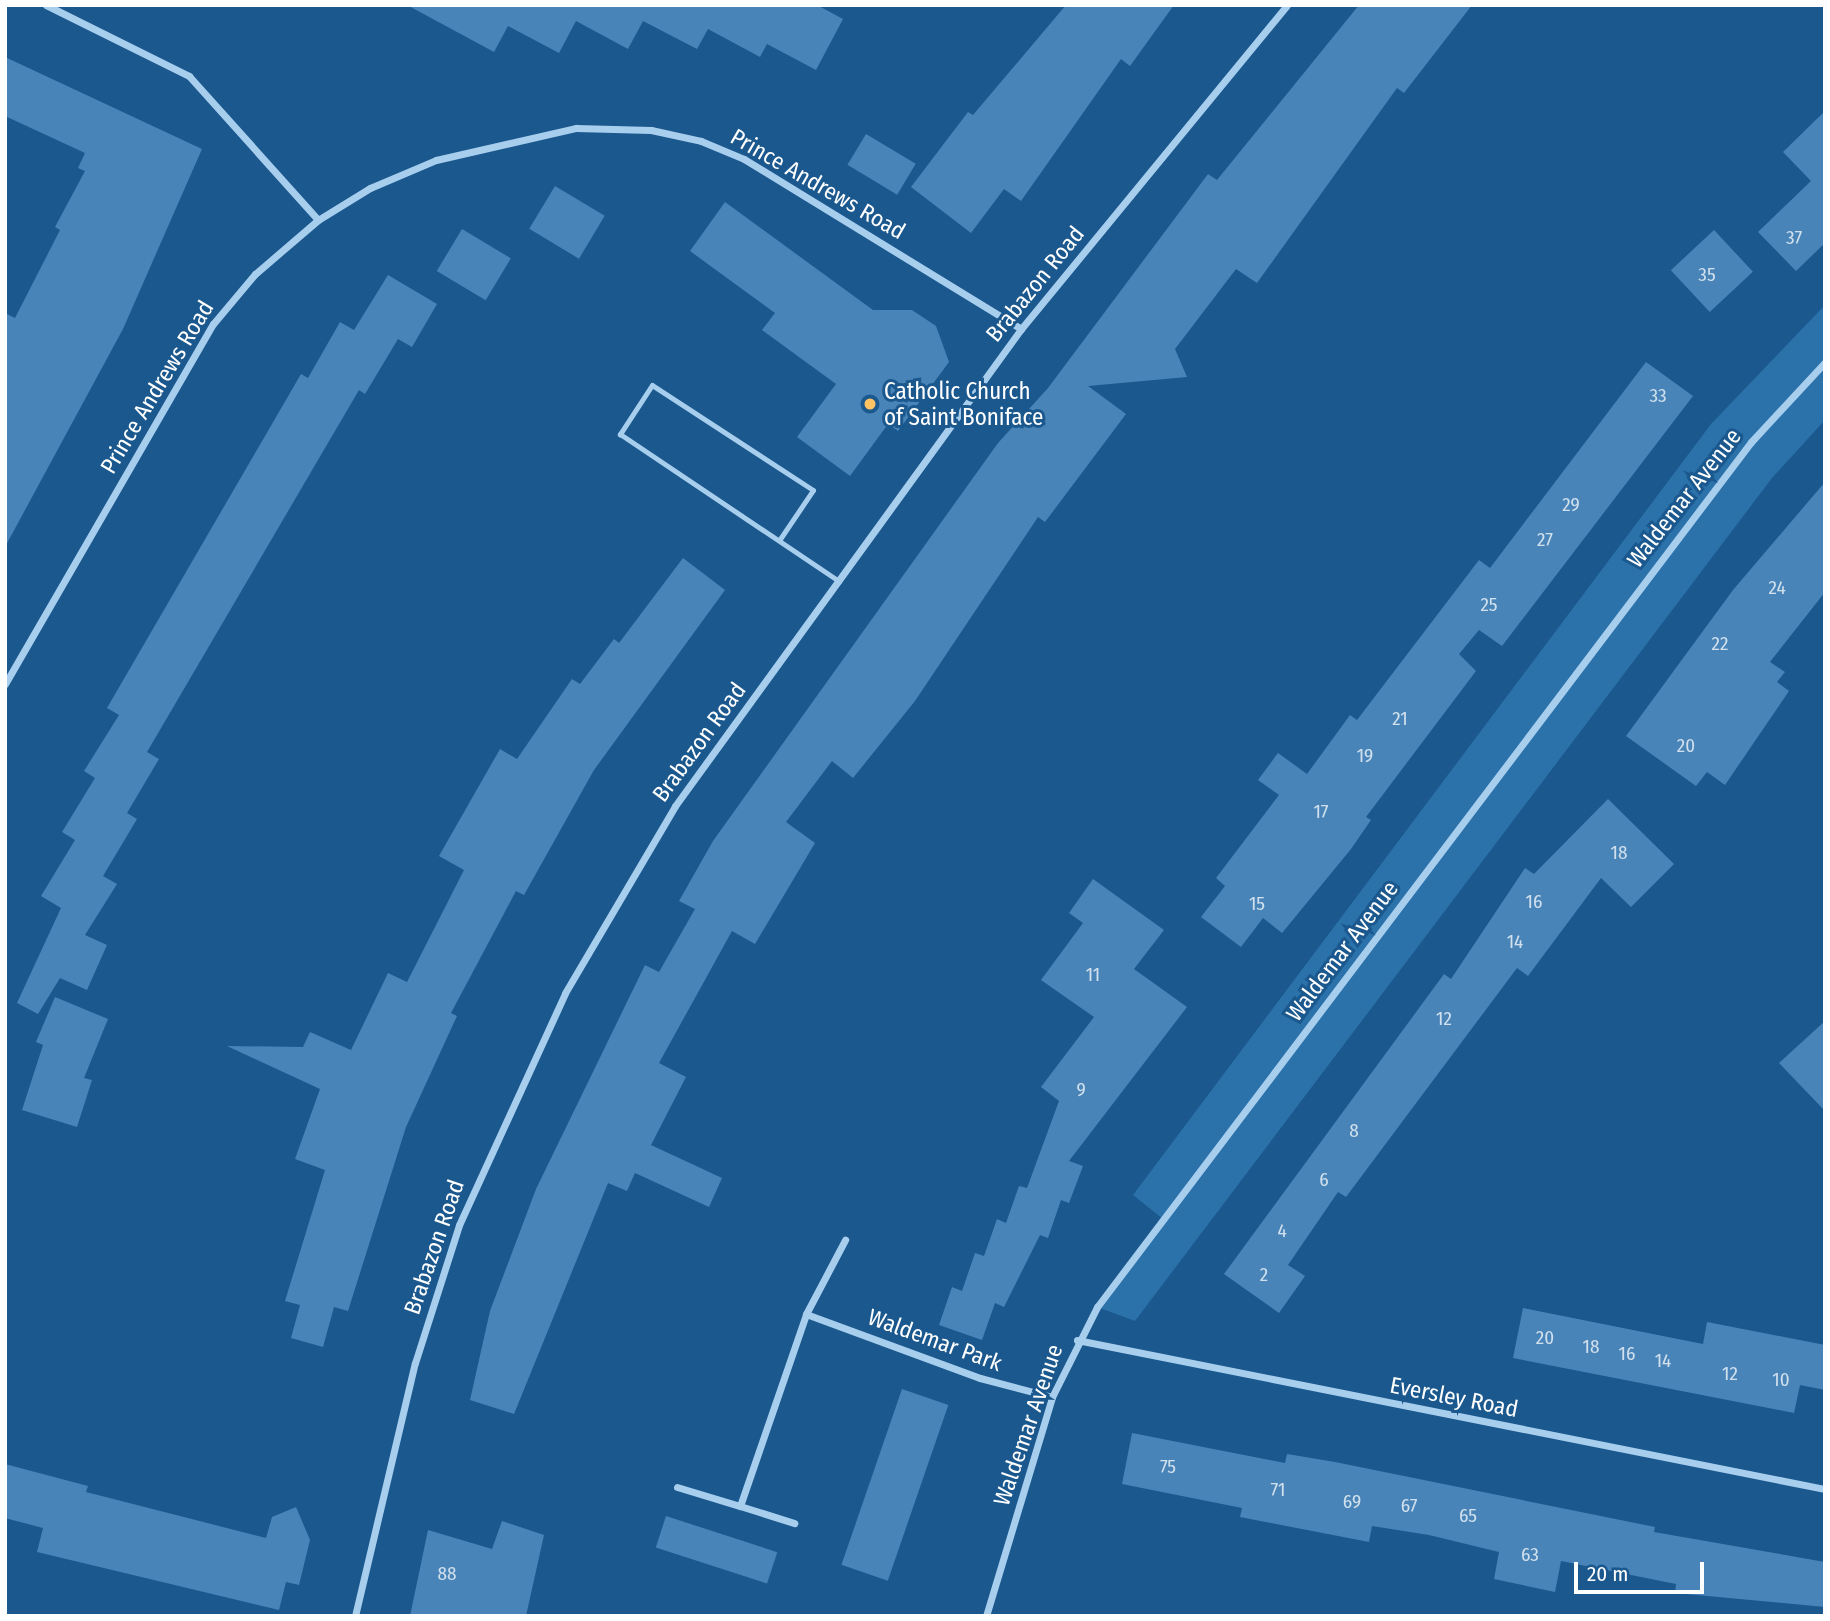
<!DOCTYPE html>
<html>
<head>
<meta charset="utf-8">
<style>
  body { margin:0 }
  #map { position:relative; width:1830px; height:1621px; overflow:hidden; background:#1b588e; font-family:"Fira Sans Condensed",sans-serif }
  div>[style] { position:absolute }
  .green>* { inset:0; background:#2b71aa }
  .building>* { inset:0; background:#4884b8; transform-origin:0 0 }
  .lane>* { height:5px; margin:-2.5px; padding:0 2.5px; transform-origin:2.5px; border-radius:2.5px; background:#a8ceee }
  .street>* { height:7px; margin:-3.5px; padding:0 3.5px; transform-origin:3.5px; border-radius:3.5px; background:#a8ceee }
  .dots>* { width:19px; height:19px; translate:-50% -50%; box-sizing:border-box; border:4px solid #1b588e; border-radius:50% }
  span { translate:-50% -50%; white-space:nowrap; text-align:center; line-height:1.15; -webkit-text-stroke:6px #1b588e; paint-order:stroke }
  .number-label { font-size:19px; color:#d1e0ed }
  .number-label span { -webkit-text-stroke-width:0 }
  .street-label { font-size:23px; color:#fff }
  .poi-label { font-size:23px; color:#fff }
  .left { translate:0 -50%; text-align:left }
  .frame { position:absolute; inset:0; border:7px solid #fff; pointer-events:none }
  .scale { position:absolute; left:1574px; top:1562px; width:130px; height:32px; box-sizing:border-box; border:4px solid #fff; border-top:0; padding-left:9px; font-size:21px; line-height:24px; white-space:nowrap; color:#fff; -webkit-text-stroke:5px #1b588e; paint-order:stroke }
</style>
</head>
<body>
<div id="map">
  <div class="green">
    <div style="clip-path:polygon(1825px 305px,1825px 420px,1772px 478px,1135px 1321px,1097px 1307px,1163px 1219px,1133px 1195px,1711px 424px)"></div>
  </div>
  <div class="building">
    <div style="clip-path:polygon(407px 5px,817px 5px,843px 19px,816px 70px,767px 44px,760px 57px,708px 29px,697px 49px,643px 21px,628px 49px,576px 21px,559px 53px,508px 26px,494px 52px)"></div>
    <div style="clip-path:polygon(1066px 5px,1174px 5px,1130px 66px,1121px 59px,1021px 201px,1004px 189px,971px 233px,911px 187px,968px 112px,973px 115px)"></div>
    <div style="clip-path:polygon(1359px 5px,1472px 5px,1404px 93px,1397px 88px,1257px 283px,1236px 269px,1175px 349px,1187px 377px,1088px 386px,1126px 414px,1045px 522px,1038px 517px,915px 701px,853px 778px,832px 761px,786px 822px,815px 843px,755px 944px,732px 931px,659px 1063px,686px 1077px,651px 1145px,722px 1178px,709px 1207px,635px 1173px,627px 1191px,608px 1183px,514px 1414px,470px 1400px,490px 1311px,536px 1189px,645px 965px,659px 972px,695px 909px,679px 901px,713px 841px,998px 443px,1048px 388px,1208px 174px,1217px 180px)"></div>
    <div style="clip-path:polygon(5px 57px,202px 149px,123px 329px,5px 547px,5px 313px,15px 318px,60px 230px,55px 227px,85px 171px,78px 168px,85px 153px,5px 116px)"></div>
    <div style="clip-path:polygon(1825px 111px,1825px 243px,1796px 271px,1758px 232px,1811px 181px,1783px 152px)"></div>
    <div style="left:866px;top:134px;width:58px;height:36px;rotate:31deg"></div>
    <div style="left:555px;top:186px;width:58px;height:50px;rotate:31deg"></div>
    <div style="clip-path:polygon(725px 202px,873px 310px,912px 310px,936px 326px,949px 362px,898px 431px,888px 424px,850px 476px,797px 437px,836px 384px,762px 330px,775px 313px,690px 251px)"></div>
    <div style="left:462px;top:229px;width:57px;height:49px;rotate:31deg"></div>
    <div style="left:1714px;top:230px;width:57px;height:59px;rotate:47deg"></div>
    <div style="clip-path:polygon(388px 275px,437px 304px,412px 347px,398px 339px,365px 394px,359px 390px,147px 752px,159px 759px,127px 813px,137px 819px,103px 876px,117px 884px,85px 935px,107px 945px,87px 990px,60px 978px,38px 1014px,17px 1003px,61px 908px,41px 896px,75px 840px,62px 832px,95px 778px,84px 771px,119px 715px,107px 708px,301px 374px,308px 378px,340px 322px,354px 330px)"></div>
    <div style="clip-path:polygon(1646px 362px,1693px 396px,1502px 646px,1479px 630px,1459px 654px,1476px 671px,1366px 817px,1371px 820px,1351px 849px,1282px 933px,1263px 918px,1241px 947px,1201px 917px,1225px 886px,1216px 878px,1279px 795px,1258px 780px,1278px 753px,1307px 774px,1350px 715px,1357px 720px,1479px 560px,1490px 568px)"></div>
    <div style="clip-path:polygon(1825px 482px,1825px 592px,1770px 662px,1785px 672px,1777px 682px,1789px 691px,1725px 785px,1707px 772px,1696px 786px,1626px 736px,1733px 590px)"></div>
    <div style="clip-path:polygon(683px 558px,725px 590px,594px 770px,524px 895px,516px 891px,451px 1013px,457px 1016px,406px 1127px,348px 1311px,334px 1307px,323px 1347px,291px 1338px,300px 1305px,285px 1301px,325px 1170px,295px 1159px,320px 1089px,227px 1046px,303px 1047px,310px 1032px,351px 1050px,388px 973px,407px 982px,464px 870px,439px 856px,500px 749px,517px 759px,572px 679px,580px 684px,614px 639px,619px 643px)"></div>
    <div style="clip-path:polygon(1608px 799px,1674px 864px,1631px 907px,1601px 878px,1528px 976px,1517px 968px,1346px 1197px,1338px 1192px,1288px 1265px,1305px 1276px,1279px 1313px,1224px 1274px,1444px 974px,1451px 979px,1525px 868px,1534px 874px)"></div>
    <div style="clip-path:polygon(1093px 879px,1164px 930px,1134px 969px,1187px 1007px,1069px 1161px,1083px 1166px,1069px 1203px,1061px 1200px,1048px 1238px,1040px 1235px,1004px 1307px,995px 1303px,982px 1340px,939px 1325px,952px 1287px,962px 1291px,975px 1253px,984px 1256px,997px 1219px,1006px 1223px,1019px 1186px,1027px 1188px,1059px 1101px,1041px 1087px,1094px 1017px,1041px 980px,1083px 923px,1069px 913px)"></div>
    <div style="clip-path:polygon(55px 997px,108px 1019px,84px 1078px,92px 1080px,77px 1127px,22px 1110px,43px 1045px,36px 1042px)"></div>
    <div style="clip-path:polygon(1825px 1021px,1825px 1111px,1779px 1063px)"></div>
    <div style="clip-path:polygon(1523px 1308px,1703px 1344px,1707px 1322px,1825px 1345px,1825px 1390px,1800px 1385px,1794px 1413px,1513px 1358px)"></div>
    <div style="left:902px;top:1389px;width:49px;height:186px;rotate:19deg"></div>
    <div style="clip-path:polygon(1132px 1433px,1285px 1463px,1287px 1454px,1335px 1462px,1655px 1527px,1654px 1532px,1825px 1562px,1825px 1607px,1675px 1593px,1676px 1584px,1561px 1561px,1555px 1592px,1494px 1579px,1499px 1552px,1429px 1535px,1372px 1526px,1369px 1542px,1240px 1517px,1242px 1508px,1122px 1484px)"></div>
    <div style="clip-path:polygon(5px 1464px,88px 1486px,86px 1492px,266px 1538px,272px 1517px,296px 1507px,310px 1540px,299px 1585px,286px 1582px,279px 1610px,37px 1552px,43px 1528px,5px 1518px)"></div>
    <div style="left:666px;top:1516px;width:117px;height:33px;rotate:18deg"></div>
    <div style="clip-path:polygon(502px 1521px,544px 1535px,526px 1616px,410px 1616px,428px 1530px,492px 1549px)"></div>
  </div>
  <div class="lane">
    <div style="left:780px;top:539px;width:59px;rotate:-56deg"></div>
    <div style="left:813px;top:490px;width:192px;rotate:-146.9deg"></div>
    <div style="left:652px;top:385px;width:59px;rotate:123.1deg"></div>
    <div style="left:620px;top:434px;width:264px;rotate:33.9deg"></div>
  </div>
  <div class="street">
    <div style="left:46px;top:5px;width:160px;rotate:26.4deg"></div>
    <div style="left:189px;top:76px;width:193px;rotate:48.1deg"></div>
    <div style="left:5px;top:684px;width:416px;rotate:-60deg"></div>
    <div style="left:213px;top:324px;width:65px;rotate:-50deg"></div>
    <div style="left:255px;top:274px;width:83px;rotate:-40.6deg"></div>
    <div style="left:318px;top:220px;width:61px;rotate:-31.6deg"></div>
    <div style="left:370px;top:188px;width:72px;rotate:-23deg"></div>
    <div style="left:436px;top:160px;width:144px;rotate:-12.9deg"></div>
    <div style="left:576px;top:128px;width:75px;rotate:1.5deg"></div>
    <div style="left:651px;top:130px;width:51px;rotate:12.4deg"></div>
    <div style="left:701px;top:141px;width:47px;rotate:22.7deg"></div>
    <div style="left:744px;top:159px;width:325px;rotate:31.5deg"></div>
    <div style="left:806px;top:1314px;width:185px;rotate:20.2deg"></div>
    <div style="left:980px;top:1378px;width:74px;rotate:14.8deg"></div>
    <div style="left:1077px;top:1340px;width:763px;rotate:11.27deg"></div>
    <div style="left:677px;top:1487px;width:66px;rotate:16.8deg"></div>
    <div style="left:740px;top:1506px;width:203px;rotate:-71deg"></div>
    <div style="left:806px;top:1314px;width:84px;rotate:-62.2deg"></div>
    <div style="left:740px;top:1506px;width:57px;rotate:17.5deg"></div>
    <div style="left:355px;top:1616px;width:260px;rotate:-76.7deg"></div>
    <div style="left:415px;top:1363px;width:145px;rotate:-72.3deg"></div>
    <div style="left:459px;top:1225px;width:255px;rotate:-65.4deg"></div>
    <div style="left:565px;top:993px;width:217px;rotate:-59.5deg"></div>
    <div style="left:675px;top:806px;width:589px;rotate:-54.04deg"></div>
    <div style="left:1021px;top:329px;width:419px;rotate:-50.6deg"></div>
    <div style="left:986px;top:1616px;width:229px;rotate:-73.2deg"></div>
    <div style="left:1052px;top:1397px;width:101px;rotate:-63.4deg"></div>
    <div style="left:1097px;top:1307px;width:1084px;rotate:-52.91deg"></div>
    <div style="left:1751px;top:442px;width:109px;rotate:-47.2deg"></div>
  </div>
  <div class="dots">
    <div style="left:870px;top:404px;background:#ffc364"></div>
  </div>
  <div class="number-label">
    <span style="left:1794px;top:238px">37</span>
    <span style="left:1707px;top:275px">35</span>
    <span style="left:1658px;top:396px">33</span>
    <span style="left:1571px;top:505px">29</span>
    <span style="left:1545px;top:540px">27</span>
    <span style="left:1777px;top:588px">24</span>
    <span style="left:1489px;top:605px">25</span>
    <span style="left:1720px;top:644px">22</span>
    <span style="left:1400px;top:719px">21</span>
    <span style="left:1686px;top:746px">20</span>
    <span style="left:1365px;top:756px">19</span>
    <span style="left:1321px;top:812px">17</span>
    <span style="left:1619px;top:853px">18</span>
    <span style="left:1534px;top:902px">16</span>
    <span style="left:1257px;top:904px">15</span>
    <span style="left:1515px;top:942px">14</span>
    <span style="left:1093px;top:975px">11</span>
    <span style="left:1444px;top:1019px">12</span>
    <span style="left:1081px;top:1090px">9</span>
    <span style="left:1354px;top:1131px">8</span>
    <span style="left:1324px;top:1180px">6</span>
    <span style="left:1282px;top:1231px">4</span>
    <span style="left:1264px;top:1275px">2</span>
    <span style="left:1545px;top:1338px">20</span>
    <span style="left:1591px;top:1347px">18</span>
    <span style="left:1627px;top:1354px">16</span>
    <span style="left:1663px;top:1361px">14</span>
    <span style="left:1730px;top:1374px">12</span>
    <span style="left:1781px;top:1380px">10</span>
    <span style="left:1168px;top:1467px">75</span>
    <span style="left:1278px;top:1490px">71</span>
    <span style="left:1352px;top:1502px">69</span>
    <span style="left:1409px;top:1506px">67</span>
    <span style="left:1468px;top:1516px">65</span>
    <span style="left:1530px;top:1555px">63</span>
    <span style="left:447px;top:1574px">88</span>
  </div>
  <div class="street-label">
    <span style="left:818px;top:184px;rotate:30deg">Prince Andrews Road</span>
    <span style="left:1035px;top:284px;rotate:-51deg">Brabazon Road</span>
    <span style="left:157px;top:387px;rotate:-59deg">Prince Andrews Road</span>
    <span style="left:1684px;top:498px;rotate:-52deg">Waldemar Avenue</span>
    <span style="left:699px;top:742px;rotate:-54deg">Brabazon Road</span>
    <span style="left:1342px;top:951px;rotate:-53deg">Waldemar Avenue</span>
    <span style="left:434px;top:1247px;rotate:-71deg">Brabazon Road</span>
    <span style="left:935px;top:1340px;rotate:20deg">Waldemar Park</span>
    <span style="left:1454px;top:1397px;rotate:11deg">Eversley Road</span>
    <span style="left:1028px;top:1425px;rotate:-71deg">Waldemar Avenue</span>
  </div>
  <div class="poi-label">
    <span class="left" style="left:884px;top:404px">Catholic Church<br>of Saint Boniface</span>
  </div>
  <div class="frame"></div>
  <div class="scale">20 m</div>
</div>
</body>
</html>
